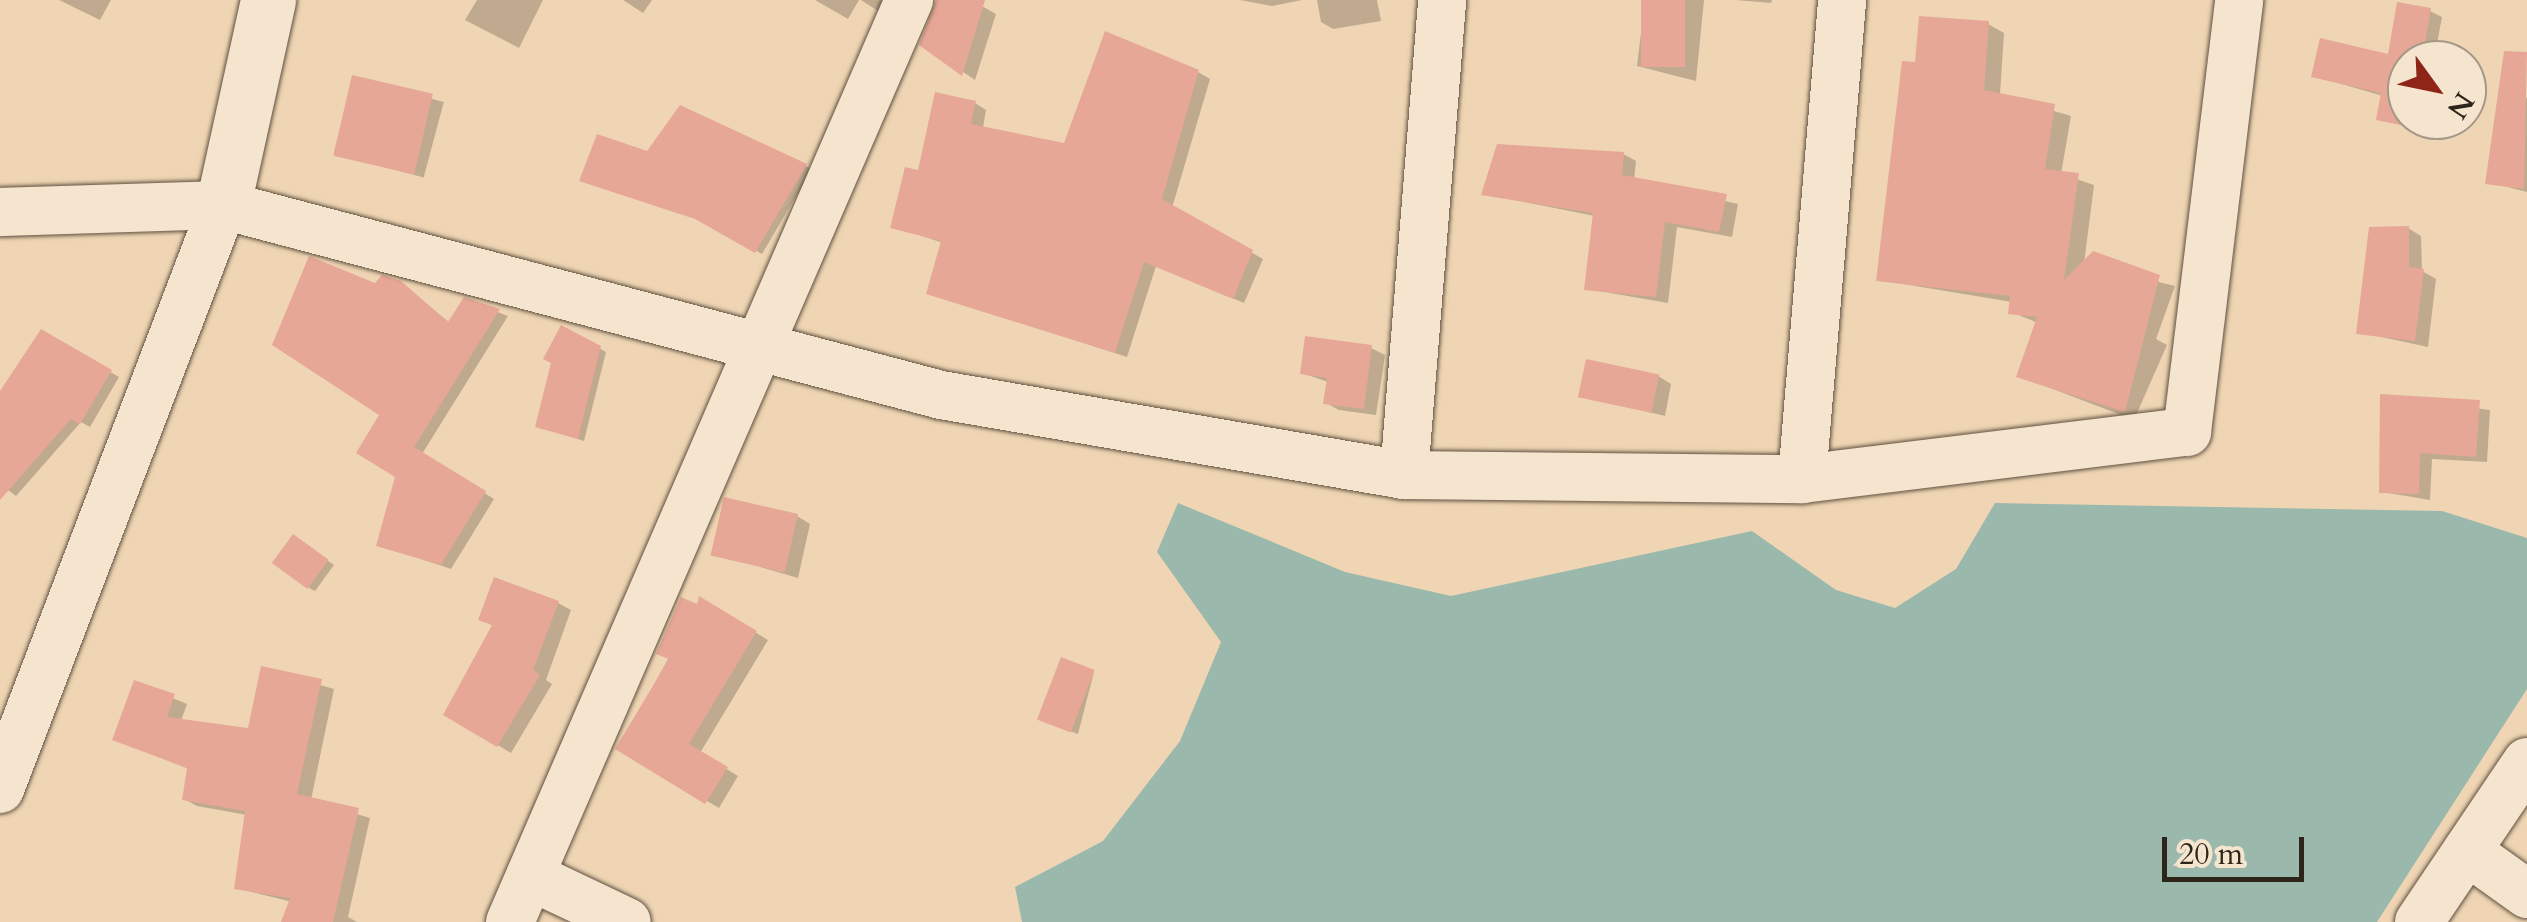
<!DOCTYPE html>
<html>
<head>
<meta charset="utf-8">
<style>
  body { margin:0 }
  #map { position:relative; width:2527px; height:922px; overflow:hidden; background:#efd5b3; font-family:Cardo,serif }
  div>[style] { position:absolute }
  .water>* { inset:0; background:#9ab9ac }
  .shadow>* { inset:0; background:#0003; transform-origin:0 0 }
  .building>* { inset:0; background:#e7a796; transform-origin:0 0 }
  .roads { filter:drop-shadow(0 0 2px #5e5140) drop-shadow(0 0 2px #5e5140) }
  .street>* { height:48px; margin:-24px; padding:0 24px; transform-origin:24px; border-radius:24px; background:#f5e4ce }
  .secondary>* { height:55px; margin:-27.5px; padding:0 27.5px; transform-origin:27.5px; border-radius:27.5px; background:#f5e4ce }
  span { translate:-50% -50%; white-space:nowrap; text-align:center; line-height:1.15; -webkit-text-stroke:8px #f5e4ce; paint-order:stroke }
  .north { position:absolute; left:2387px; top:40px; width:100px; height:100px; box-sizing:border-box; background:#f5e4ce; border:2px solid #a59886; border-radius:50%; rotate:123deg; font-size:28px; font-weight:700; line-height:40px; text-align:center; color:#2d251a }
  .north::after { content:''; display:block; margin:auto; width:35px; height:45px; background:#8f2418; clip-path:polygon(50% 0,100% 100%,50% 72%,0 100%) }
  .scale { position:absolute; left:2162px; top:837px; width:142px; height:45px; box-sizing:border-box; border:5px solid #2d251a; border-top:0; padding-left:12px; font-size:30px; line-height:35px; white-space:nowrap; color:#2d251a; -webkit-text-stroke:8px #f5e4ce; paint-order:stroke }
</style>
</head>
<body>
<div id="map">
  <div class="water">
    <div style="clip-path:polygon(1178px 503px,1345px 572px,1451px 596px,1752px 531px,1836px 590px,1895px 608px,1956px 569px,1995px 503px,2442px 511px,2527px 538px,2527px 689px,2377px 922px,1022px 922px,1015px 887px,1103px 841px,1180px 741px,1221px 642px,1157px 552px)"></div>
  </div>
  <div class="shadow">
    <div style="clip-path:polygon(59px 0,111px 0,100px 20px)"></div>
    <div style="clip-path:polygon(477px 0,543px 0,519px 48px,465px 20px)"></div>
    <div style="clip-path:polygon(623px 0,652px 0,643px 13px)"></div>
    <div style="clip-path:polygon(815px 0,859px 0,848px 19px)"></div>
    <div style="clip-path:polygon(861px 0,896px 0,887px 17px)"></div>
    <div style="clip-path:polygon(938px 0,971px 0,996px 14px,975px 80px,922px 44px)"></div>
    <div style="clip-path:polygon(1240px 0,1302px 0,1272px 6px)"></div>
    <div style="clip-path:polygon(1317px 0,1377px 0,1381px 21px,1333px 29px,1321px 22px)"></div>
    <div style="clip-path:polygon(1645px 0,1704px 0,1696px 81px,1637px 66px)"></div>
    <div style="clip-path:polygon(1736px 0,1772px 0,1771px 3px)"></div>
    <div style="clip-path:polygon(2430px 11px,2442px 17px,2434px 60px,2407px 60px,2407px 120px,2424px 120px,2422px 131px,2379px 119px,2383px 96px,2314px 76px,2390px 57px)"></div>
    <div style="clip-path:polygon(1988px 24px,2004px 33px,2000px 95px,2071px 116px,2061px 174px,2094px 185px,2084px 264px,2175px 286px,2156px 339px,2167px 345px,2134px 420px,2019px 376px,2038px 323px,2011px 312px,2012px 302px,1879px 280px,1917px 65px)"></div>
    <div style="clip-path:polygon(1198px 72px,1210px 79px,1172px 208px,1263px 259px,1244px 303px,1156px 266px,1127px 357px,929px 293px,943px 243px,893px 226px,975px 103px,986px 110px,983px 128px,1066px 146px)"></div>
    <div style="left:354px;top:78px;width:93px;height:78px;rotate:15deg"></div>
    <div style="clip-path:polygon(2500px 96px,2527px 98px,2527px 192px,2488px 182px)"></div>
    <div style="clip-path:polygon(680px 109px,812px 169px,762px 254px,704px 221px,648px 154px)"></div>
    <div style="clip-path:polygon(1623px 154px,1636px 161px,1634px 180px,1738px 204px,1732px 237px,1677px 227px,1668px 303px,1587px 289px,1595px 216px,1484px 194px)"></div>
    <div style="clip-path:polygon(2408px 228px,2421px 236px,2422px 271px,2436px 279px,2428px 347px,2358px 332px)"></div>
    <div style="clip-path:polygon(400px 283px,450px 323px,465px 300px,508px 316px,422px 454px,494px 499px,451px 569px,379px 545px,398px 475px,382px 414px,375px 286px)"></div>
    <div style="clip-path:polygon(562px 328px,606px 352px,584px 441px,537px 426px)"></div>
    <div style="clip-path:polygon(42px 332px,119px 377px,90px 427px,81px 422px,16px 496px,0 484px,0 405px)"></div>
    <div style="clip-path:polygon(1371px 348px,1385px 355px,1376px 415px,1339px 410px,1326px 403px,1328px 382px,1302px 373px)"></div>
    <div style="clip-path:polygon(1658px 376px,1671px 384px,1665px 416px,1581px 396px)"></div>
    <div style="clip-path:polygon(2382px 396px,2490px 410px,2487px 462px,2432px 459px,2430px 500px,2382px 492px)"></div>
    <div style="clip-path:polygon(797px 516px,810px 524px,798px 578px,712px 553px)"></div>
    <div style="clip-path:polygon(299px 541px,334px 565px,315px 591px,309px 588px)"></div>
    <div style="clip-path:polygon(701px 600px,768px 640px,700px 753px,738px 776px,719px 808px,618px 749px)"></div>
    <div style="clip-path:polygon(558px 603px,571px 610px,546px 680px,552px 684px,511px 753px,447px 714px,494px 626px,481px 619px)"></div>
    <div style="clip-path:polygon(263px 669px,334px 689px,311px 800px,370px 818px,348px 917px,357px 922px,284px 922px,292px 902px,236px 888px,247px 815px,197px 806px,184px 799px,189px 769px,115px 739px,136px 683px,187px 704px,181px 721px,250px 731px)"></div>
    <div style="clip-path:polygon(1094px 672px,1078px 734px,1046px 722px)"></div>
  </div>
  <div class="building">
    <div style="clip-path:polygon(936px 0,985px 0,962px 76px,919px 45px)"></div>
    <div style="left:1641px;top:0;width:44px;height:67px"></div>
    <div style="clip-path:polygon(2397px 2px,2431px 8px,2422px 60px,2407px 60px,2411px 127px,2376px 120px,2381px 93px,2311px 77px,2320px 38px,2388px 54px)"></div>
    <div style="clip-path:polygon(1919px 16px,1989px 21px,1984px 90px,2055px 104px,2045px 169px,2079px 173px,2064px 280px,2093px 251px,2160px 275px,2125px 412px,2016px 377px,2037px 317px,2008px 314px,2010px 296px,1876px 281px,1902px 61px,1915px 62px)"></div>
    <div style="clip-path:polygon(1105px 31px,1199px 70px,1162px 199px,1253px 250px,1233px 299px,1144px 262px,1115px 353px,926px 294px,941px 241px,890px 228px,905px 167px,918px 170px,935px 92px,976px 101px,971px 124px,1064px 143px)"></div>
    <div style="clip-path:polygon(2504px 51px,2527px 52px,2524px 189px,2485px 184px)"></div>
    <div style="left:352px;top:75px;width:83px;height:83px;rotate:13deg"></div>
    <div style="clip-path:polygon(680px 105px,807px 164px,755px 253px,695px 219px,579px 181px,597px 134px,647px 151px)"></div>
    <div style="clip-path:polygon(1497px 144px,1624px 152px,1622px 175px,1727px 194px,1719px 232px,1665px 222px,1656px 297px,1584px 290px,1593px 213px,1481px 195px)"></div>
    <div style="clip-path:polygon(2409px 226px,2409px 267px,2424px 269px,2415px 341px,2356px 334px,2369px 227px)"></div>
    <div style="clip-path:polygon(309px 256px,375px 283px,382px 275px,401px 281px,448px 322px,464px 297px,500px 309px,414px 447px,486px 491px,441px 565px,376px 546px,395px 477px,356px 453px,379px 415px,272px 345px)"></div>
    <div style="clip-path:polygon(561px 325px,601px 346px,578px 439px,535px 427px,551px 363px,543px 359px)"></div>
    <div style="clip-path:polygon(41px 329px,112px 370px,80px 424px,71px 419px,0 500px,0 391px)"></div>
    <div style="clip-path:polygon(1305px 336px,1372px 345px,1364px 409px,1323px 404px,1327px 378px,1300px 374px)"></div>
    <div style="left:1586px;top:359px;width:75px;height:39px;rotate:12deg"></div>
    <div style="clip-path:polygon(2380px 394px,2480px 400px,2476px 457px,2420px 453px,2419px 494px,2379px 493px)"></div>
    <div style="left:724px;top:497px;width:76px;height:60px;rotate:13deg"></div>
    <div style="left:293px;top:534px;width:44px;height:36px;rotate:36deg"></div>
    <div style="clip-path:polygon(494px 577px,559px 601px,533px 670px,540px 675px,497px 747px,443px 715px,492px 625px,478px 620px)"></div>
    <div style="clip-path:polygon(699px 596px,757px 631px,689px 744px,728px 767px,705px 804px,615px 749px,669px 659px,656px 654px,681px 597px,697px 604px)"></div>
    <div style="left:1061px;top:657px;width:36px;height:67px;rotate:21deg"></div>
    <div style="clip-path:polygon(261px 666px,322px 679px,297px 794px,359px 808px,333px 922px,281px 922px,290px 898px,234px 889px,245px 811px,182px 800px,187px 768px,112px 740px,134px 680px,175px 694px,167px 717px,248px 728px)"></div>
  </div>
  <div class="roads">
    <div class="street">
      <div style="left:0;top:212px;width:223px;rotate:-1.8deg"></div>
      <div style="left:223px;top:205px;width:743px;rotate:14.82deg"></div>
      <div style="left:941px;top:395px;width:470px;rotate:9.8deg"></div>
      <div style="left:1404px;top:475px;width:398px;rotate:0.6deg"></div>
      <div style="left:1802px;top:479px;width:388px;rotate:-7deg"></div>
      <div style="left:2187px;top:432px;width:435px;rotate:-83.1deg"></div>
      <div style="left:1404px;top:475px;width:477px;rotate:-85.4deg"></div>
      <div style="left:1802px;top:479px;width:481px;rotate:-85.2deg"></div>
      <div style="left:0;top:789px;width:625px;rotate:-69.1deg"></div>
      <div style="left:2467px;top:851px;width:74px;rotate:35.6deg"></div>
      <div style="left:530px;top:876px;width:107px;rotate:25.4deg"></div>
      <div style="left:510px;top:922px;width:1005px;rotate:-66.6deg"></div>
      <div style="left:2419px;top:922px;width:193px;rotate:-56deg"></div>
    </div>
    <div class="secondary">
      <div style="left:223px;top:205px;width:210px;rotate:-77.6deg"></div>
    </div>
  </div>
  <div class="north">N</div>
  <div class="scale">20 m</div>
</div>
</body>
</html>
